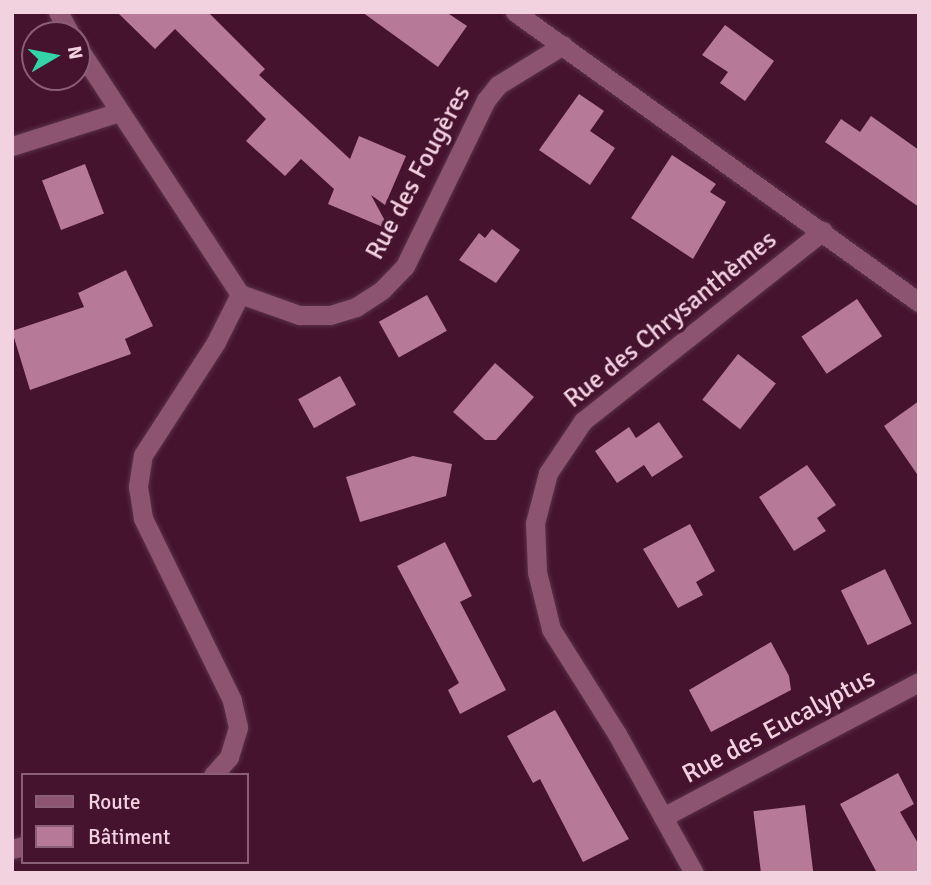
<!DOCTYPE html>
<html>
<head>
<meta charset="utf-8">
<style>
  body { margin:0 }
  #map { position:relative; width:931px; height:885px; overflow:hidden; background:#46132f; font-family:Signika,sans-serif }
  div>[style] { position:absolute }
  .building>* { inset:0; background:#b67a97; transform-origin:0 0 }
  .roads { filter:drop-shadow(0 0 2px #593247) drop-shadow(0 0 2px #593247) }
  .minor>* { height:19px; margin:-9.5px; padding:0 9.5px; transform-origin:9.5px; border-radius:9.5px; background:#8d5470 }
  span { translate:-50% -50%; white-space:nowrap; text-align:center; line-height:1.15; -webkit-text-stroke:7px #46132f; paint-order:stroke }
  .street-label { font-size:26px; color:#f3d2e0 }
  .frame { position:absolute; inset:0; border:14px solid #f3d2e0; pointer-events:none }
  .legend { position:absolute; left:21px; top:773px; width:228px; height:91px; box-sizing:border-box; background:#46132f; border:2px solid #8b5f76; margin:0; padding:9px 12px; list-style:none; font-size:21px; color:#f3d2e0 }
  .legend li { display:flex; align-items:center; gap:14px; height:35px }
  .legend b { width:35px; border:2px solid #8b5f76 }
  .north { position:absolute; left:21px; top:21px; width:70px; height:70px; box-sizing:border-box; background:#46132f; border:2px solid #8b5f76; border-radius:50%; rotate:80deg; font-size:19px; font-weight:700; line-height:28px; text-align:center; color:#f3d2e0 }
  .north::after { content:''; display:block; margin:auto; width:24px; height:32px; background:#33d4a8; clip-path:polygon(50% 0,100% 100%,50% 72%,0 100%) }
</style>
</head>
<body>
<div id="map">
  <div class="building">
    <div style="clip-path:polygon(117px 12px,208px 12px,265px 69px,259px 75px,350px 159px,359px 136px,406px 156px,385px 205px,371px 195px,390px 230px,328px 204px,334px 189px,301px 159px,285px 176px,246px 141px,266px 119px,175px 29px,155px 49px)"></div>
    <div style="clip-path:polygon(362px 12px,446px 12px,467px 26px,438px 67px)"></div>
    <div style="clip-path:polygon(725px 25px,774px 61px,745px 101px,720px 83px,728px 72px,702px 55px)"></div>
    <div style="clip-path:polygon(579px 94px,604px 111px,590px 131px,615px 148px,590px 185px,539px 150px)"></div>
    <div style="clip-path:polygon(871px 116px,919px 150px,919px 207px,825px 142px,841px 119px,860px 132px)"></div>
    <div style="clip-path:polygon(672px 155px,716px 184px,710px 192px,726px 202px,693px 259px,631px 218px)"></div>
    <div style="left:85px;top:164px;width:53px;height:46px;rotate:69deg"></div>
    <div style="clip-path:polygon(492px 229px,520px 250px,496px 283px,459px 260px,479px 233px,485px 238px)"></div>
    <div style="clip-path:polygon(126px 270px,153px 326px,125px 339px,131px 354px,30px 390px,12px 331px,84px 307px,78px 293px)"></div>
    <div style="left:427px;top:295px;width:41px;height:55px;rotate:61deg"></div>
    <div style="left:857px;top:299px;width:45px;height:67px;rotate:56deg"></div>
    <div style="left:738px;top:354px;width:48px;height:58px;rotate:38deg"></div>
    <div style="clip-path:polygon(495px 363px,534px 397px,496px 440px,485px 440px,453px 412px)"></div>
    <div style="left:340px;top:376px;width:33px;height:48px;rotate:61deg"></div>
    <div style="clip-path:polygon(919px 401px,919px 477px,884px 426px)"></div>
    <div style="clip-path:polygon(659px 422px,683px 457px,652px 477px,644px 465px,617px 483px,595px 451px,629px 427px,636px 438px)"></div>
    <div style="clip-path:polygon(413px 456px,452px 464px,446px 496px,360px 522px,346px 477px)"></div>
    <div style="clip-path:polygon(807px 465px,836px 505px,817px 518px,826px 531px,794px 551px,759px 497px)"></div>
    <div style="clip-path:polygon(690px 524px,715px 571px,696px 582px,703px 595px,678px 608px,643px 549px)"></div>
    <div style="clip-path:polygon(445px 542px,472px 596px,460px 602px,506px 690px,460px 714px,448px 690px,459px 683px,397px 566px)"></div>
    <div style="left:885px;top:569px;width:61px;height:49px;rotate:64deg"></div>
    <div style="clip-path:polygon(771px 642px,789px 676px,791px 690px,711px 732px,689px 690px)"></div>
    <div style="clip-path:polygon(555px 710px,629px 839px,583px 862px,540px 779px,533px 783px,507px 736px)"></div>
    <div style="clip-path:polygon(898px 773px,914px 804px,900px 812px,919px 845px,919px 873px,877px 873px,840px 804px)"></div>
    <div style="left:805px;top:805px;width:68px;height:52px;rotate:83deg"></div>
  </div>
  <div class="roads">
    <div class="minor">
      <div style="left:58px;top:12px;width:26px;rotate:61deg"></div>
      <div style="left:515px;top:12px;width:497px;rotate:35.7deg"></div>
      <div style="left:77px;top:46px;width:297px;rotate:56.7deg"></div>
      <div style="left:240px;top:294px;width:63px;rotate:19.6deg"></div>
      <div style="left:299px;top:315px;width:31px"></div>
      <div style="left:330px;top:315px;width:27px;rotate:-17deg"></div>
      <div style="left:356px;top:307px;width:31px;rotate:-33deg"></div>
      <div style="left:382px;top:290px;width:33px;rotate:-46deg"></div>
      <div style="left:405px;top:266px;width:185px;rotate:-64deg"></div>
      <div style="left:486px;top:100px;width:19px;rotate:-51deg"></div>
      <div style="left:498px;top:85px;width:76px;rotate:-31.6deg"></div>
      <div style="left:12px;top:146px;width:112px;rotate:-17.6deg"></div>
      <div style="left:213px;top:775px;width:24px;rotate:-48deg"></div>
      <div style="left:229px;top:757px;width:31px;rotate:-73deg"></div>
      <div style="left:238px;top:727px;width:28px;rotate:-103deg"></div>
      <div style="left:232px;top:700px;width:203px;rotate:-116.1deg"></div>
      <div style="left:143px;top:518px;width:32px;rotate:-99deg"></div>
      <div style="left:138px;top:486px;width:31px;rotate:-81deg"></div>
      <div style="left:143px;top:455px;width:135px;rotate:-57.1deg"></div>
      <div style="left:216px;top:342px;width:54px;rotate:-63.4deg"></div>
      <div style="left:663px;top:817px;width:289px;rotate:-27.8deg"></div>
      <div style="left:12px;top:849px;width:11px;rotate:-15deg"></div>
      <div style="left:694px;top:873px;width:159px;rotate:-119deg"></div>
      <div style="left:617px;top:734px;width:124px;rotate:-122.2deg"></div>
      <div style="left:551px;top:629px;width:59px;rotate:-103.8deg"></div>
      <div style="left:537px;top:572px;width:49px;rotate:-92.3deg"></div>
      <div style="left:535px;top:523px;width:52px;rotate:-75.4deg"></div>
      <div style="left:548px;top:473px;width:63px;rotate:-56.1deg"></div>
      <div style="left:583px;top:421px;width:306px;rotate:-38.4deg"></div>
    </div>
  </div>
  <div class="street-label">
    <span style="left:419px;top:173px;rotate:-62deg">Rue des Fougères</span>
    <span style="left:671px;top:320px;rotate:-39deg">Rue des Chrysanthèmes</span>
    <span style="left:779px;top:727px;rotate:-28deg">Rue des Eucalyptus</span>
  </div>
  <div class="frame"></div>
  <ul class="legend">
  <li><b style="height:9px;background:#8d5470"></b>Route</li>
  <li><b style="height:19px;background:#b67a97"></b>Bâtiment</li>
  </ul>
  <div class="north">N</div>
</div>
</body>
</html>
